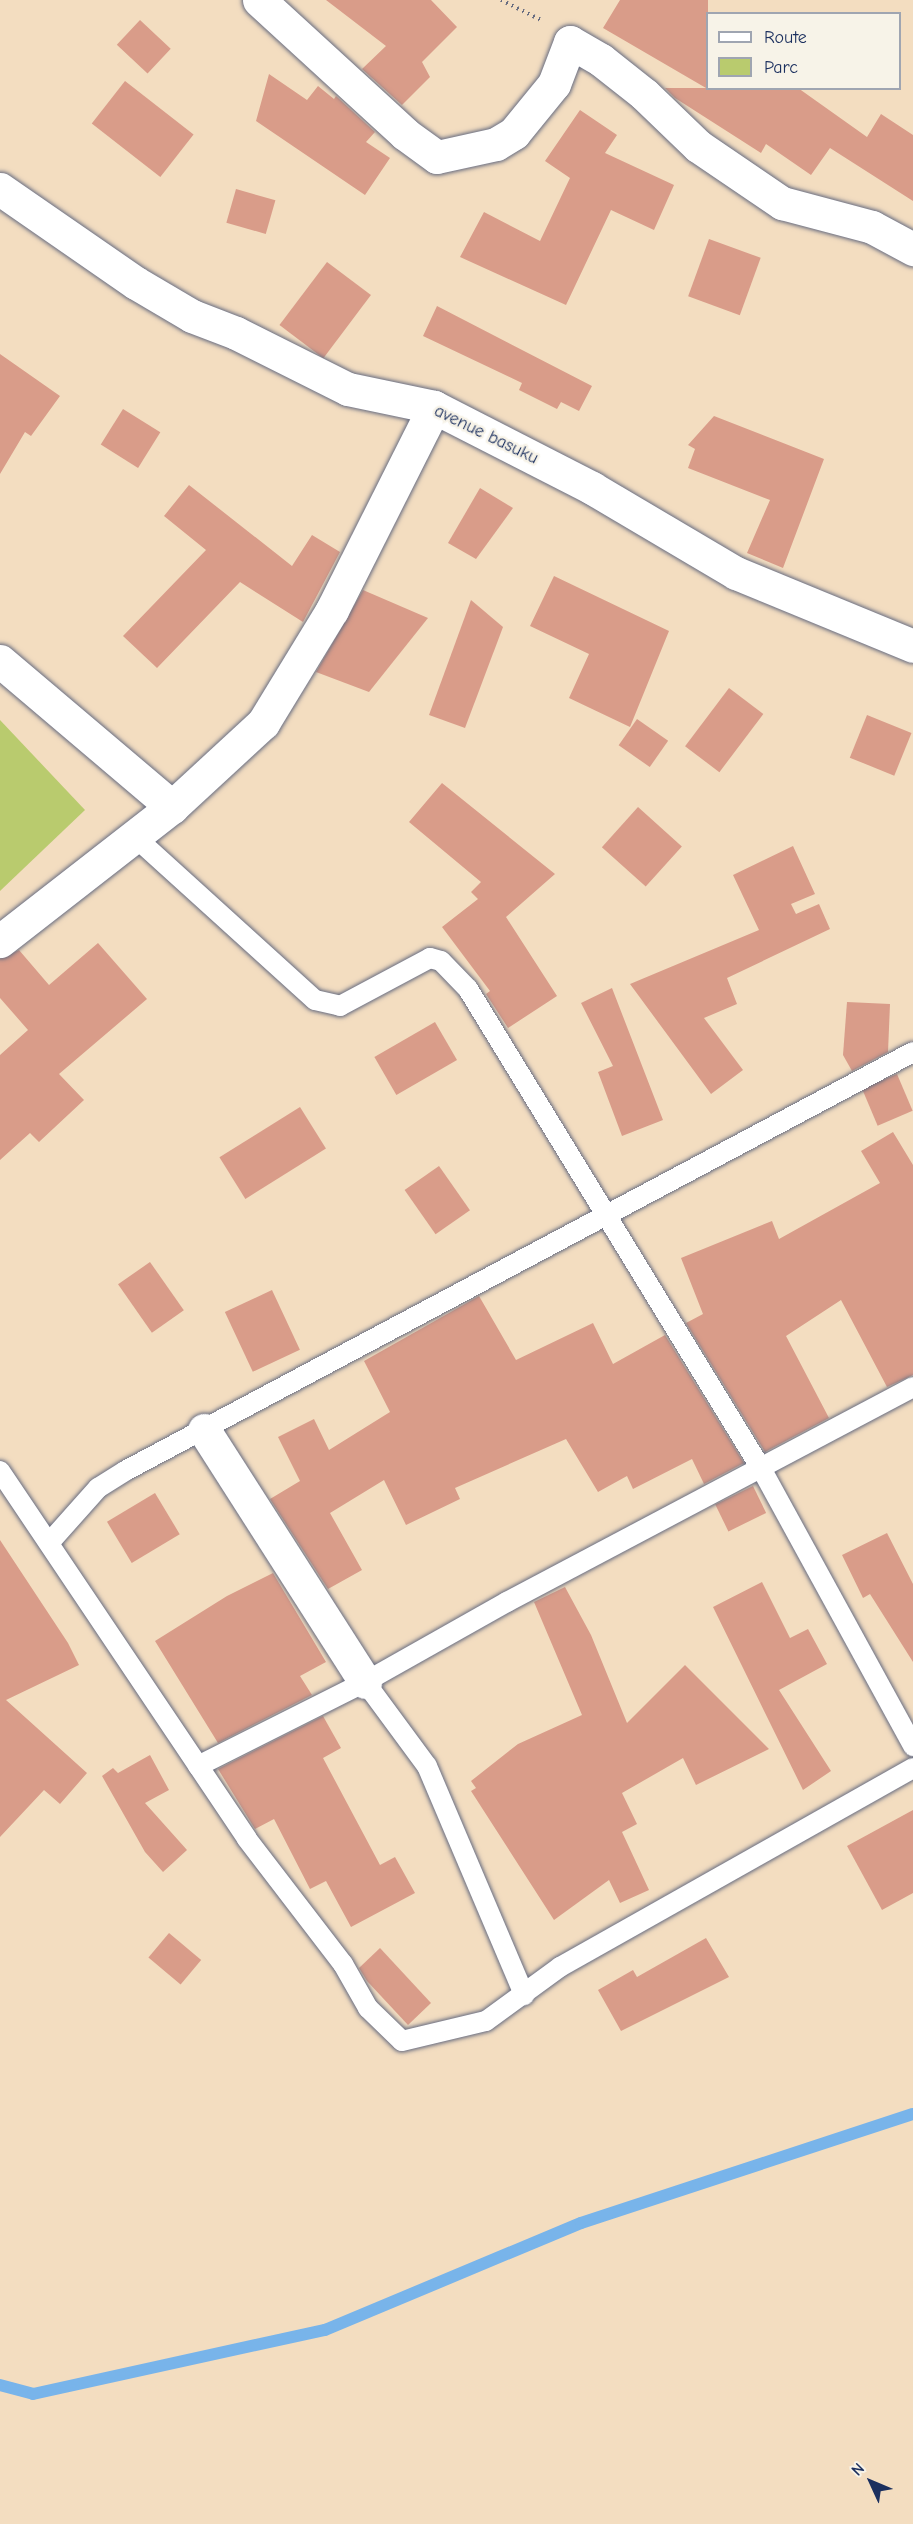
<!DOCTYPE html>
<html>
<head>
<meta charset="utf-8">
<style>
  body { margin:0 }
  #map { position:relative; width:913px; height:2524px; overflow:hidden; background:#f3ddc0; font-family:"Comic Neue",sans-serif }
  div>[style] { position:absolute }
  .green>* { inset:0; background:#b9cb6e }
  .stream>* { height:12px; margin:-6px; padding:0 6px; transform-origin:6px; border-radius:6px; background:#78b4ea }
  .building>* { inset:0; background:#d99c89; transform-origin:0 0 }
  .path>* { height:4px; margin-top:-2px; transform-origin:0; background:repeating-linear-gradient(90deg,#676c80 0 1.5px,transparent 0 6px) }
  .roads { filter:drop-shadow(0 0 2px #676c80) drop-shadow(0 0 2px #676c80) }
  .lane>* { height:20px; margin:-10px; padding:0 10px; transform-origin:10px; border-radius:10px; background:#fff }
  .street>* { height:33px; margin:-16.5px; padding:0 16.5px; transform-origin:16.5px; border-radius:16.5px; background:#fff }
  span { translate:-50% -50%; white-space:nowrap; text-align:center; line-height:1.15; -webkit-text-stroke:5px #f7f3e8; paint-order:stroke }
  .street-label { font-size:18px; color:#1b2f5e }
  .legend { position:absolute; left:706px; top:12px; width:195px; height:78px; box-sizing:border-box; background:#f7f3e8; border:2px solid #9fa5b1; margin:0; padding:8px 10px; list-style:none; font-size:18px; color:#1b2f5e }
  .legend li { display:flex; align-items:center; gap:12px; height:30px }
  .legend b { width:30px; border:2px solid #9fa5b1 }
  .north { position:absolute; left:841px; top:2452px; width:60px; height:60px; -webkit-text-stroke:4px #f7f3e8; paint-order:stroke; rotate:314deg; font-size:16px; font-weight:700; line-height:24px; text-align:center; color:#1b2f5e }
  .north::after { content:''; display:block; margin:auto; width:21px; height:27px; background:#1b2f5e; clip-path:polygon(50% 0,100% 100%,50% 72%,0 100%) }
</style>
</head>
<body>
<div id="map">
  <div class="green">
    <div style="clip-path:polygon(0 720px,85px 810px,0 891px)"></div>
  </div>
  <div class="stream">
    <div style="left:0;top:2385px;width:34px;rotate:15deg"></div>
    <div style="left:33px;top:2394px;width:299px;rotate:-12.4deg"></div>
    <div style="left:325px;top:2330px;width:277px;rotate:-22.7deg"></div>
    <div style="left:581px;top:2223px;width:349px;rotate:-18.2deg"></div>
  </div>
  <div class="building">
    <div style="clip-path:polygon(326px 0,431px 0,457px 27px,422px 62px,430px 77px,402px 105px,362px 69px,386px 46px)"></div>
    <div style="clip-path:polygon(620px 0,708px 0,708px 88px,798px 88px,867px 137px,881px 114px,913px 135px,913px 201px,830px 148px,811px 175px,766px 144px,761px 153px,675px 98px,665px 88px,706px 88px,603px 28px)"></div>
    <div style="left:140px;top:20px;width:42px;height:34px;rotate:43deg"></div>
    <div style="clip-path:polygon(269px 74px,307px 100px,318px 86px,334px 99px,336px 96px,375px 132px,366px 142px,390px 158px,365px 195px,256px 121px)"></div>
    <div style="left:125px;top:81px;width:87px;height:54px;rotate:38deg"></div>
    <div style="clip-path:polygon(580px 110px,617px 135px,605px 153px,674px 185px,654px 230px,611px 210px,566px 305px,460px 257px,484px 212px,540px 241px,570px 178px,545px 161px)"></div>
    <div style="left:236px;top:189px;width:41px;height:35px;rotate:16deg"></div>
    <div style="left:709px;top:239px;width:55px;height:61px;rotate:20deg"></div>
    <div style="left:327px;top:262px;width:55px;height:79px;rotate:37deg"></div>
    <div style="clip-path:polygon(437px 306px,592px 386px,579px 411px,561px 402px,557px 409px,519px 390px,522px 383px,423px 336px)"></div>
    <div style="clip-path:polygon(0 354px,60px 396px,31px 436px,25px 432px,0 474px)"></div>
    <div style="left:123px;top:409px;width:44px;height:42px;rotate:32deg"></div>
    <div style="clip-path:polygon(714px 416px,824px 459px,783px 568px,747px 553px,770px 500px,688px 468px,695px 449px,688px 445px)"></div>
    <div style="clip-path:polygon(189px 485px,292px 566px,312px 535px,340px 552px,303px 622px,240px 582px,157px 668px,123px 636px,206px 550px,164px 516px)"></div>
    <div style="clip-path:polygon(480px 488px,513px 508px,476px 559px,448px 543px)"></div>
    <div style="clip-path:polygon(554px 576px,669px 631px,630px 727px,569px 698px,589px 654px,530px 626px)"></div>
    <div style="clip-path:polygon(363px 590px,428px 618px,369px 692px,316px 672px)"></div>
    <div style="clip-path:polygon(471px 600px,503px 627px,465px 728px,429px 715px)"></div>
    <div style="left:729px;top:688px;width:43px;height:73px;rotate:37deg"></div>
    <div style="left:867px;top:715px;width:48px;height:46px;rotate:22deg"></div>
    <div style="left:637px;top:719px;width:38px;height:32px;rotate:35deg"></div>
    <div style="clip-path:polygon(442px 783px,555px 874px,506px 917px,557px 996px,508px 1028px,486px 994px,490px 991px,442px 927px,478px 899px,471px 892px,481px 882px,409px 822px)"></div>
    <div style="left:638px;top:807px;width:59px;height:54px;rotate:42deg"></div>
    <div style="clip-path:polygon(793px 846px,815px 894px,791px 904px,796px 914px,819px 904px,830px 929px,727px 978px,737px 1004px,704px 1018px,743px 1070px,711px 1094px,630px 984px,759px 930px,733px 875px)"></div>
    <div style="clip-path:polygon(98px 943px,147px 999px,59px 1074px,84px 1100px,39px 1142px,30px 1133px,0 1160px,0 1055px,28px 1030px,0 998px,0 959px,19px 950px,49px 985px)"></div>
    <div style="clip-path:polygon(612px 988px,663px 1120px,622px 1136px,598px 1072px,613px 1066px,581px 1003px)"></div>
    <div style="clip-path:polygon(847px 1002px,890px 1004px,888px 1052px,852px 1071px,843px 1055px)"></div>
    <div style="left:435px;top:1022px;width:44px;height:70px;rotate:60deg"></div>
    <div style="left:897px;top:1074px;width:40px;height:38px;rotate:67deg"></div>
    <div style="left:300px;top:1107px;width:49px;height:95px;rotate:58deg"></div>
    <div style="clip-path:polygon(893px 1132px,913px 1165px,913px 1375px,887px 1387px,841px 1300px,786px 1336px,829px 1418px,765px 1452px,686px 1323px,703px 1314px,681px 1258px,772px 1221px,779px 1239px,880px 1183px,861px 1151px)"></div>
    <div style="left:439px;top:1166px;width:54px;height:42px;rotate:55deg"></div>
    <div style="left:150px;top:1262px;width:59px;height:39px;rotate:55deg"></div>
    <div style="left:272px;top:1290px;width:66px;height:52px;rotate:65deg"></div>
    <div style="clip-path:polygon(479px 1296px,516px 1360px,593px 1323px,613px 1364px,665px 1335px,744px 1463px,704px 1484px,692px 1459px,633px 1489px,627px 1476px,598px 1492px,566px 1439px,455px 1488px,460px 1499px,406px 1525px,384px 1480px,330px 1513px,362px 1570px,328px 1589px,270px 1499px,300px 1481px,278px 1437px,314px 1419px,329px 1450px,390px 1412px,364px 1361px)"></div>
    <div style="left:753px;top:1486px;width:30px;height:42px;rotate:64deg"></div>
    <div style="left:155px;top:1493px;width:48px;height:56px;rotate:59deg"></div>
    <div style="clip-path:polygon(887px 1533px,913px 1584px,913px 1662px,870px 1594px,863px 1598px,842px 1555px)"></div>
    <div style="clip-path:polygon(0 1540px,68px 1643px,79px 1665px,6px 1700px,87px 1773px,60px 1804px,44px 1790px,0 1837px)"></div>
    <div style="clip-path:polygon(273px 1573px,326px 1662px,300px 1676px,312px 1695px,218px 1743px,155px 1641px,227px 1596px)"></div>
    <div style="clip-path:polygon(762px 1582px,790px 1638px,808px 1629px,827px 1664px,779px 1690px,831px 1771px,803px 1790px,713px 1607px)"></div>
    <div style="clip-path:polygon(565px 1587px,591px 1635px,627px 1723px,685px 1665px,769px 1749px,696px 1785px,683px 1758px,622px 1793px,637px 1824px,622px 1832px,649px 1890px,620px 1903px,609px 1880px,554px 1920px,471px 1791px,476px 1788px,471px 1781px,518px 1744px,582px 1715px,534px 1602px)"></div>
    <div style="clip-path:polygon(323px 1716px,341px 1748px,323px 1758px,380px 1865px,395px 1857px,415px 1893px,351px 1927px,326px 1881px,310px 1889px,274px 1819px,255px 1829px,218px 1769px)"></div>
    <div style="clip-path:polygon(150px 1755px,169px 1790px,145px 1803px,187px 1850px,163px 1872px,145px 1852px,102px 1776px,113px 1768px,118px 1773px)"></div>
    <div style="clip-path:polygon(913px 1810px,913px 1893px,882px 1910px,847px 1846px)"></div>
    <div style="left:169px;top:1933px;width:42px;height:32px;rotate:40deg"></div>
    <div style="clip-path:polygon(706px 1938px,729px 1977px,621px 2031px,598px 1990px,633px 1970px,637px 1977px)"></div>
    <div style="clip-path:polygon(380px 1948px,431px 2003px,408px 2025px,367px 1981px,359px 1968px)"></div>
  </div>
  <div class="path">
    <div style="left:501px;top:0;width:45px;rotate:26.6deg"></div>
  </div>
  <div class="roads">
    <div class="lane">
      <div style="left:134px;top:836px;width:244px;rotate:42.2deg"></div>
      <div style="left:315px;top:1000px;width:26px;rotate:13deg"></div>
      <div style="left:340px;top:1006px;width:102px;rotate:-28.1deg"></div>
      <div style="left:430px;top:958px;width:11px;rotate:15deg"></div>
      <div style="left:441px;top:961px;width:39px;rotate:46deg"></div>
      <div style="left:468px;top:989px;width:564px;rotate:58.57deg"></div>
      <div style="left:762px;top:1470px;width:315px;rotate:61.3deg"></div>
      <div style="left:0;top:1471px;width:443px;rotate:56.1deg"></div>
      <div style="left:247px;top:1839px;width:158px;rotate:52.5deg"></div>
      <div style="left:343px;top:1964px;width:51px;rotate:60.4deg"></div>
      <div style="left:368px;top:2008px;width:47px;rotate:44.1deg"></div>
      <div style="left:402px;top:2041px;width:86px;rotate:-13.4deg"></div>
      <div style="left:486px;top:2021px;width:92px;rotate:-36.1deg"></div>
      <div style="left:560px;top:1967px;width:405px;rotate:-29.4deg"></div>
      <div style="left:49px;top:1543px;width:74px;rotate:-48.3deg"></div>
      <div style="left:98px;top:1488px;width:32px;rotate:-32deg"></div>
      <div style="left:125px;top:1471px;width:892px;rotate:-28deg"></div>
      <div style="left:365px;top:1682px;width:104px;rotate:53.6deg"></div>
      <div style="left:427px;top:1766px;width:249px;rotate:67deg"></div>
      <div style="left:198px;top:1766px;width:187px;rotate:-26.7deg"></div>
      <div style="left:365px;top:1682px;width:163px;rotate:-29.4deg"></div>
      <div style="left:507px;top:1602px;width:459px;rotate:-27.9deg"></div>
    </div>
    <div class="street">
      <div style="left:259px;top:0;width:198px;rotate:42.5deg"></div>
      <div style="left:405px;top:134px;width:39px;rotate:36deg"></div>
      <div style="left:437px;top:157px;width:60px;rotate:-12.4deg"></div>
      <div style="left:496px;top:144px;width:21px;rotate:-31deg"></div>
      <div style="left:514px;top:133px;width:63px;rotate:-50.8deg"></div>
      <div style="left:554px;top:84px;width:45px;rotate:-69.1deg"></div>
      <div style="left:570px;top:42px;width:36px;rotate:30deg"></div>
      <div style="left:601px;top:60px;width:55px;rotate:38.3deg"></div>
      <div style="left:644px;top:94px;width:75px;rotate:43.9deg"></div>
      <div style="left:698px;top:146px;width:102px;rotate:34.2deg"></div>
      <div style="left:782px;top:203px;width:93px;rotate:14.9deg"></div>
      <div style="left:872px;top:227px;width:47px;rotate:28.2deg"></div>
      <div style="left:0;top:189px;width:165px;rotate:34.7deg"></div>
      <div style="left:136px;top:283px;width:65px;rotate:30.5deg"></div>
      <div style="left:192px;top:316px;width:47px;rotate:21.1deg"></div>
      <div style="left:236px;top:333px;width:125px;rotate:26.6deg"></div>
      <div style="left:348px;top:389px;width:88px;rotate:11.8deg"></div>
      <div style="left:434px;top:407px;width:178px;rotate:27.1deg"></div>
      <div style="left:592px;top:488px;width:167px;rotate:30.6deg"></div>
      <div style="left:736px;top:573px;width:191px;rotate:22.4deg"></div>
      <div style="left:0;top:661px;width:226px;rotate:40.3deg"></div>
      <div style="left:0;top:941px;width:218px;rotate:-37.9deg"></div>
      <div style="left:172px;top:807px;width:124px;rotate:-42.7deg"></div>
      <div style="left:263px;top:723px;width:132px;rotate:-58.6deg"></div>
      <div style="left:332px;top:610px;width:227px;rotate:-63.3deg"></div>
      <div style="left:204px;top:1430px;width:299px;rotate:57.4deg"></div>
    </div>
  </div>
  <div class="street-label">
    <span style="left:486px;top:435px;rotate:26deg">avenue basuku</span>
  </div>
  <ul class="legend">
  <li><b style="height:8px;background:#fff"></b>Route</li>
  <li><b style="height:16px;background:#b9cb6e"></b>Parc</li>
  </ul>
  <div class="north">N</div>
</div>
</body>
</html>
